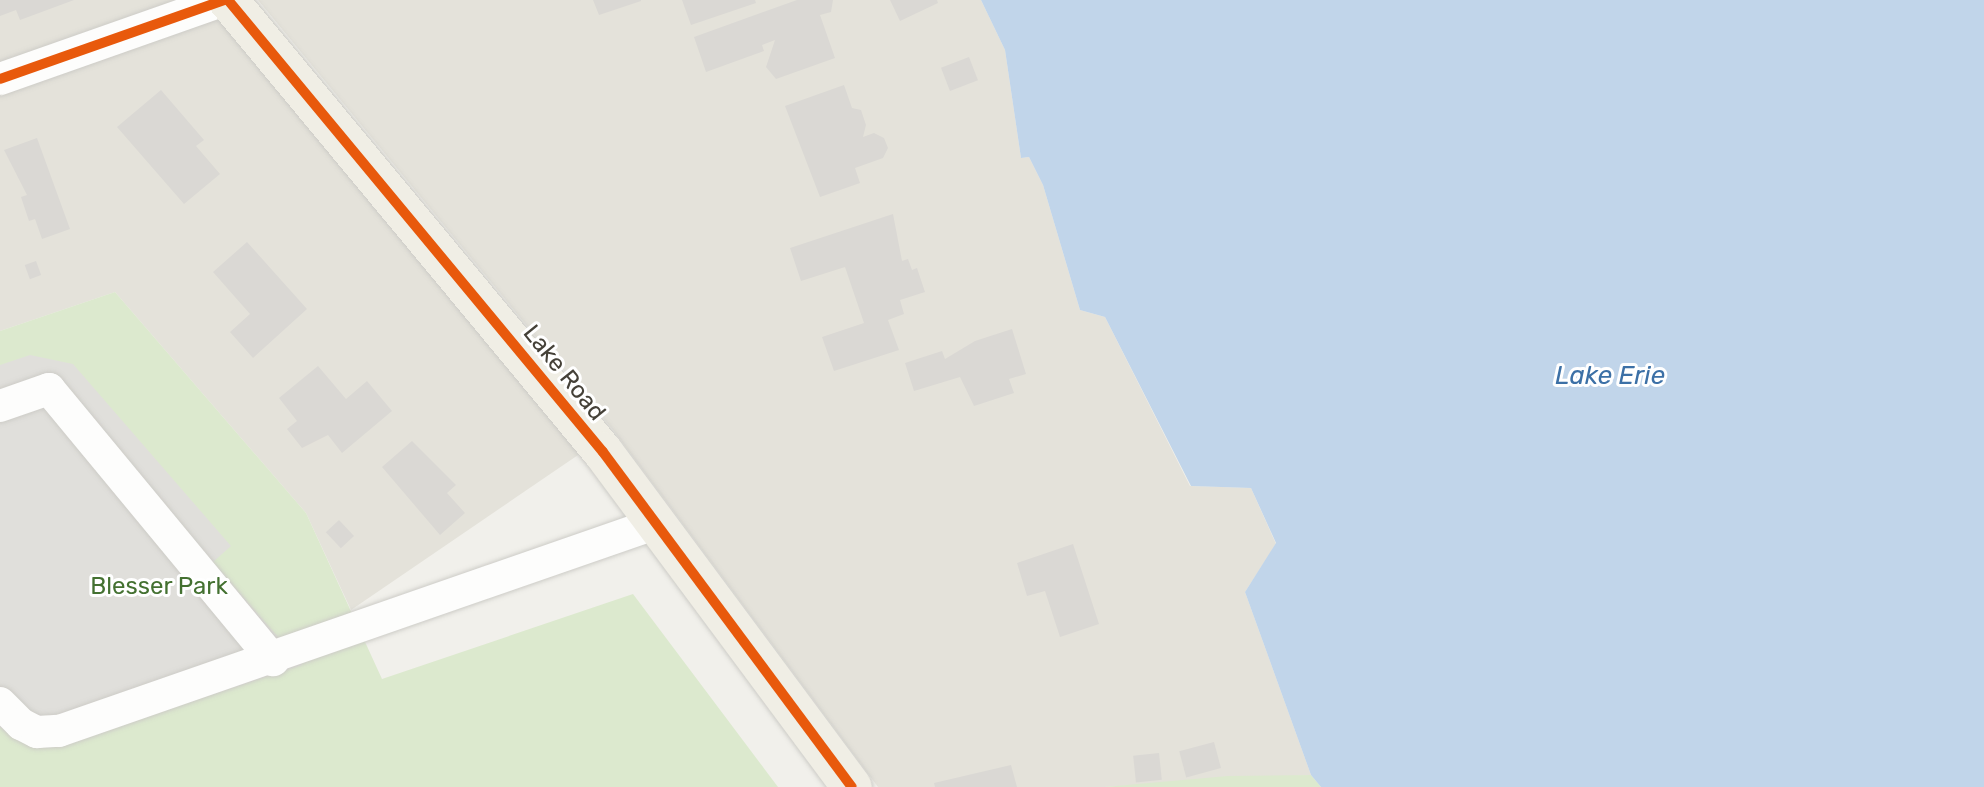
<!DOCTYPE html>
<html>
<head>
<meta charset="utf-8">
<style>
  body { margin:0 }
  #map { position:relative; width:1984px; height:787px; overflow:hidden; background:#f1f0eb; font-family:Rubik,sans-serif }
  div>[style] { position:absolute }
  .residential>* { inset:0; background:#e4e2da }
  .green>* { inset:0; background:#dce9ce }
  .parking>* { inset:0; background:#e0dfdb }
  .water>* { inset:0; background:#c1d5ea }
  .building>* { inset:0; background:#dad8d4; transform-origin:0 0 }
  .roads { filter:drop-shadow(0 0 2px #cdccc7) drop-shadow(0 0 2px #cdccc7) }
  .minor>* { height:32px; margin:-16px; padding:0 16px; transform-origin:16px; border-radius:16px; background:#fdfdfc }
  .major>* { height:40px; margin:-20px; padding:0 20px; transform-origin:20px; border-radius:20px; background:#f0eee5 }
  .cycleway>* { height:10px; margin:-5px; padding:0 5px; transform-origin:5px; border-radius:5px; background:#e8590c }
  span { translate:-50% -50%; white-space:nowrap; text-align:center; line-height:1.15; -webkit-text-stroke:6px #fff; paint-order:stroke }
  .street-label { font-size:24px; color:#454138 }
  .park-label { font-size:24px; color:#447131 }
  .water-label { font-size:26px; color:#3c70a6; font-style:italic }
</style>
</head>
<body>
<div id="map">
  <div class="residential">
    <div style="clip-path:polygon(0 0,202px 0,581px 453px,351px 610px,306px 513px,115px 292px,0 331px)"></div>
    <div style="clip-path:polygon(258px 0,981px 0,1005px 50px,1021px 158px,1029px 157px,1043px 185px,1080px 310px,1105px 317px,1190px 486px,1251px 488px,1276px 544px,1245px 592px,1311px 775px,1104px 787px,878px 787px,614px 431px)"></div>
  </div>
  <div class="green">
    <div style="clip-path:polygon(115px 292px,306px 513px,382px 679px,633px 594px,778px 787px,0 787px,0 331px)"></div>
    <div style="clip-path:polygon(1311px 775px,1321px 787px,1104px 787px,1228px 776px)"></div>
  </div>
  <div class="parking">
    <div style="clip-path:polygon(30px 355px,73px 364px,231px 546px,213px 562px,302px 665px,56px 746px,35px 745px,0 727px,0 365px)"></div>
  </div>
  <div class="water">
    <div style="clip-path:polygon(981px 0,1984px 0,1984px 787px,1321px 787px,1311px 775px,1245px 592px,1276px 543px,1251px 488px,1191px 486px,1105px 317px,1080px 310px,1043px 185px,1029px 157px,1021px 158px,1005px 50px)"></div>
  </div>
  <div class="building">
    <div style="clip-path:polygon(0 0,74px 0,20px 20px,16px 10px,0 16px)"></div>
    <div style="clip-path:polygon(593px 0,641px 0,641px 1px,599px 15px)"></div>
    <div style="clip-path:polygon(682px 0,755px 0,756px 3px,691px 25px)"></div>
    <div style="clip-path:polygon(797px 0,833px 0,831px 12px,820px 15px,835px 58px,776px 79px,766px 67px,775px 40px,762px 45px,764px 51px,706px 72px,694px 37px)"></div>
    <div style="clip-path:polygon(890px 0,937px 0,938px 3px,900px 21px)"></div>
    <div style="left:969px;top:57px;width:25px;height:30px;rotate:69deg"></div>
    <div style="clip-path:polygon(844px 85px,852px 108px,861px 110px,866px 125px,863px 137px,874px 133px,884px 138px,888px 148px,883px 158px,855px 168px,860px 183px,820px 197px,785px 106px)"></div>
    <div style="clip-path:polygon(161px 90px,204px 140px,196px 146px,220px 174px,184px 204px,117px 127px)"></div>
    <div style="clip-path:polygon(37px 138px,70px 229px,42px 239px,35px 219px,29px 221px,21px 197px,27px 195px,4px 150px)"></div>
    <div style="clip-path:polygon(893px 214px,902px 261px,908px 259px,912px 270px,917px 268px,925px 292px,900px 300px,904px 314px,888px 320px,899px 350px,834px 371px,822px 337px,864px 323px,845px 267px,801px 281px,790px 248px)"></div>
    <div style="clip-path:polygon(247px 242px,307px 309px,253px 358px,230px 332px,250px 314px,213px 272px)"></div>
    <div style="left:36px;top:261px;width:15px;height:12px;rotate:70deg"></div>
    <div style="clip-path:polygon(1012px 329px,1026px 374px,1009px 379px,1014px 393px,974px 406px,960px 377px,914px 391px,905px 363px,942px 351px,945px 359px,975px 341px)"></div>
    <div style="clip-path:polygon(318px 366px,346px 399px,367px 381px,392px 411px,342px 453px,328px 435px,302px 448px,287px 429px,297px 421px,279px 398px)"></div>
    <div style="clip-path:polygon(412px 441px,456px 485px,447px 493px,465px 513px,440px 535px,382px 467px)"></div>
    <div style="left:339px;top:520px;width:22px;height:18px;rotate:47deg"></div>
    <div style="clip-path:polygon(1073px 544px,1099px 624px,1060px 637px,1045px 591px,1027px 596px,1017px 563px)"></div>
    <div style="left:1214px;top:742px;width:27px;height:36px;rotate:75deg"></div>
    <div style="left:1159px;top:753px;width:27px;height:26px;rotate:84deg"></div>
    <div style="clip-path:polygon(1011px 765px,1017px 787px,935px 787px,934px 783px)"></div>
  </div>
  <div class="roads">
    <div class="minor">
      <div style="left:0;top:79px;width:238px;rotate:-19.4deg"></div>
      <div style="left:0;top:406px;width:52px;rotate:-19.1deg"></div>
      <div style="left:49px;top:389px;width:352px;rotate:50.4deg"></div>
      <div style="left:0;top:703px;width:30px;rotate:45deg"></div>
      <div style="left:21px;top:724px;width:18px;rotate:27deg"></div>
      <div style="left:37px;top:732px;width:22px;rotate:-3deg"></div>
      <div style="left:59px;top:731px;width:633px;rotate:-19.18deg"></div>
    </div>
    <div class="major">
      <div style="left:228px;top:0;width:587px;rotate:50.32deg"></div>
      <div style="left:603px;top:452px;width:417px;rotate:53.4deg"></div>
    </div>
  </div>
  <div class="cycleway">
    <div style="left:228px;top:0;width:587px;rotate:50.32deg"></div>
    <div style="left:603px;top:452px;width:417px;rotate:53.4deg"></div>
    <div style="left:0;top:79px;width:238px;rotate:-19.4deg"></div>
  </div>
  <div class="street-label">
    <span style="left:564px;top:373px;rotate:51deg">Lake Road</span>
  </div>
  <div class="park-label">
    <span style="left:159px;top:587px">Blesser Park</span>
  </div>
  <div class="water-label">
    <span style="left:1610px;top:376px">Lake Erie</span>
  </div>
</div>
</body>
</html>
